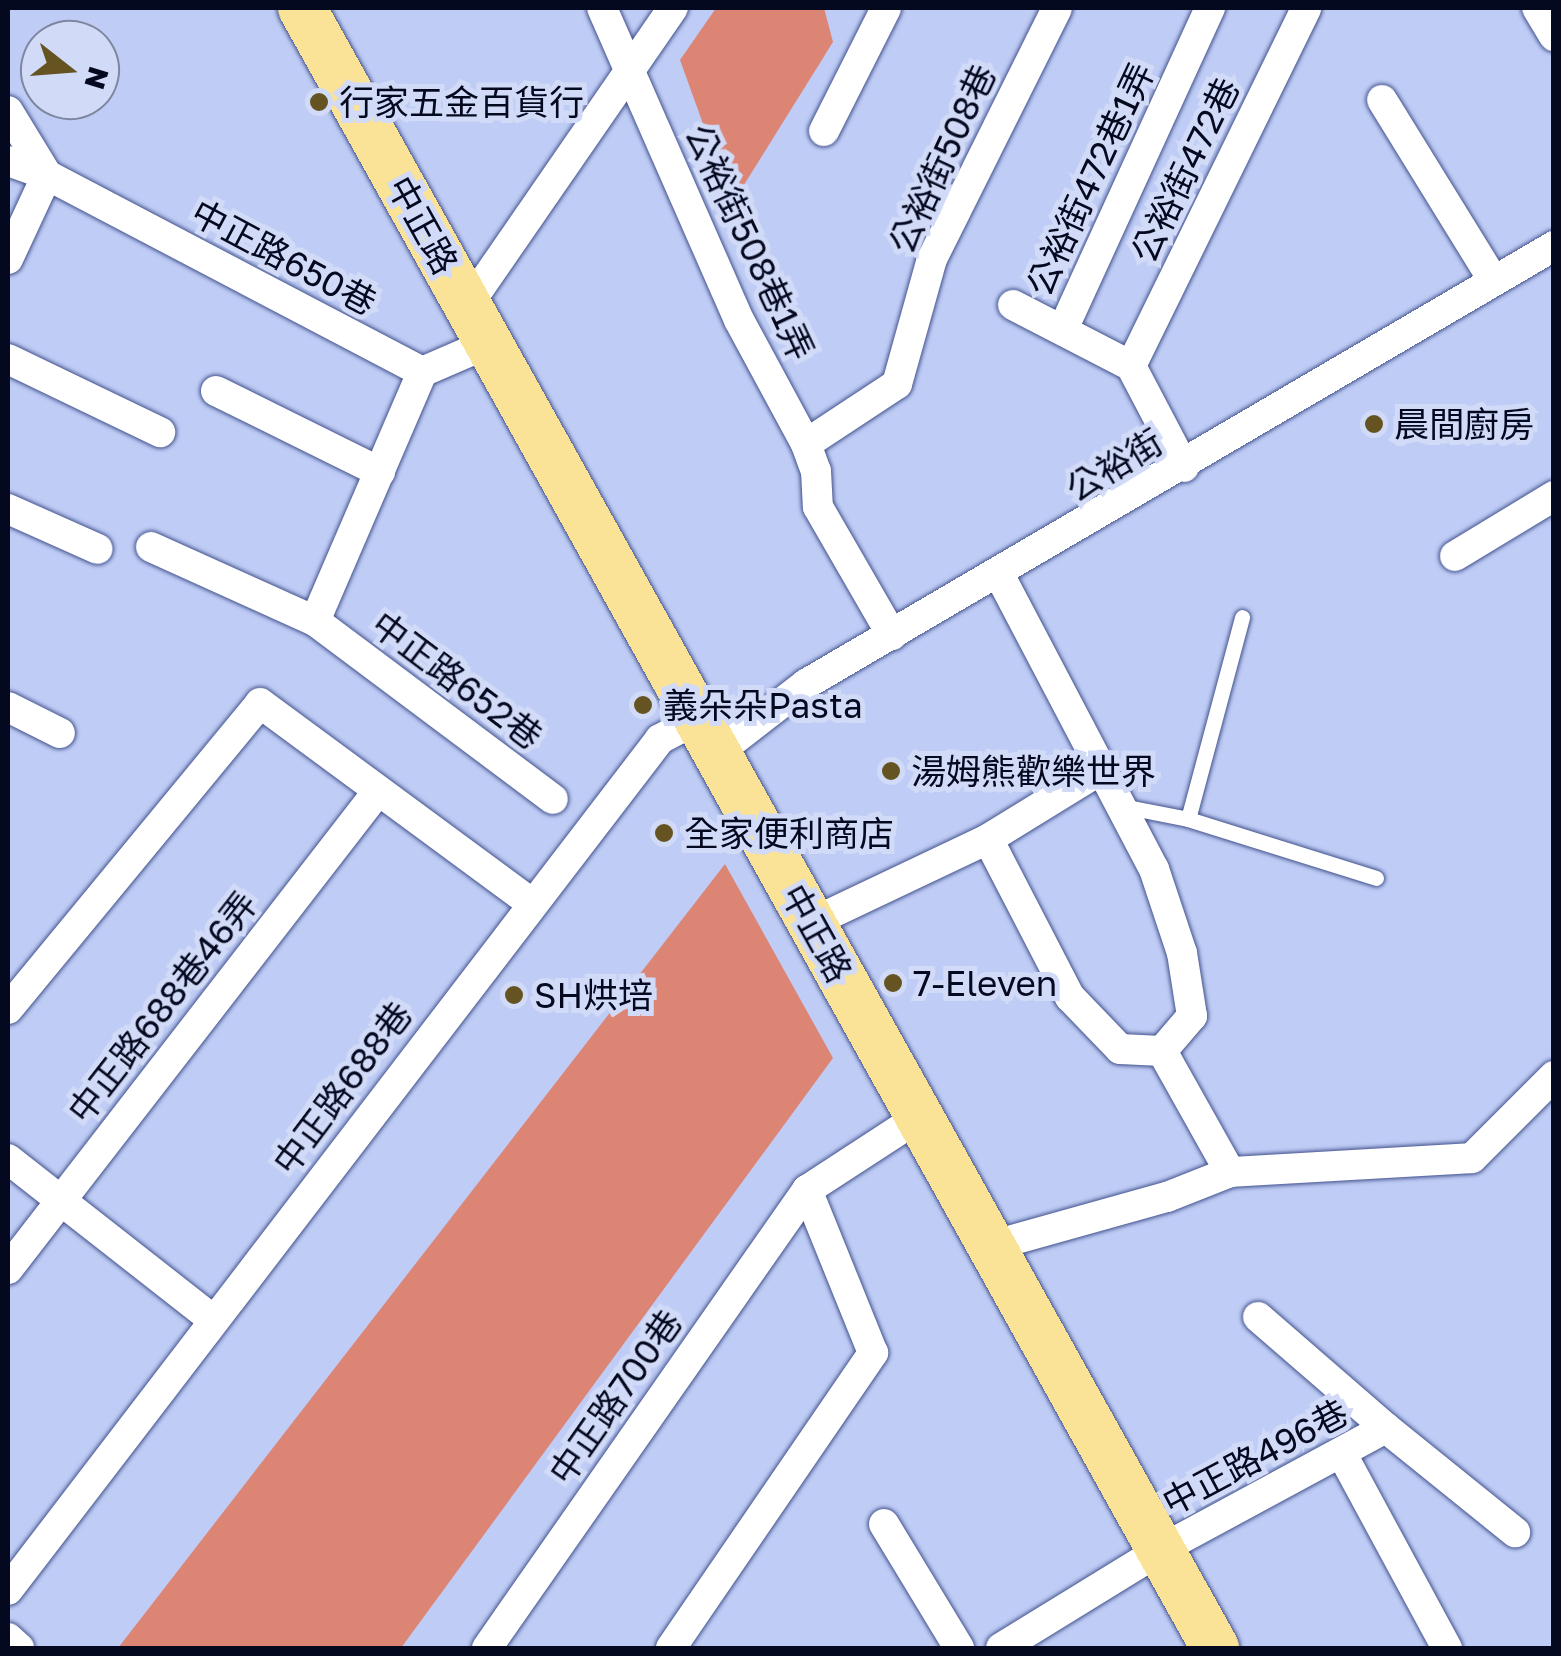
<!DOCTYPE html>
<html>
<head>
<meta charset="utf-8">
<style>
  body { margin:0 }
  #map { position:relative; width:1561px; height:1656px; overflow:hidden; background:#bfcdf6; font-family:"Golos Text","Noto Sans TC",sans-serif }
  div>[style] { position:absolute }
  .green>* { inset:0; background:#dd8575 }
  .roads { filter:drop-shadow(0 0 2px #43528d) drop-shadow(0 0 2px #43528d) }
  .lane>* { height:15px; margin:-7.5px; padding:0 7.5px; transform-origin:7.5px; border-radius:7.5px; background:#fff }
  .street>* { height:30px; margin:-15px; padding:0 15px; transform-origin:15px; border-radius:15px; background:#fff }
  .primary>* { height:48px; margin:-24px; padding:0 24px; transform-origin:24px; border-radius:24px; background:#fae296 }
  .dots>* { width:28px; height:28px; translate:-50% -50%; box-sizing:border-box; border:5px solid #d1daf6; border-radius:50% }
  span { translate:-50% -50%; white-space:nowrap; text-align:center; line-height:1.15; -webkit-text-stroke:10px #d1daf6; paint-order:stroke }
  .poi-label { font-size:35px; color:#050920 }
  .left { translate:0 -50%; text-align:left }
  .street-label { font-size:35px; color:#050920 }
  .frame { position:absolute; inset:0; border:10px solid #050920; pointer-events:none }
  .north { position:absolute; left:20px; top:20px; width:100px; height:100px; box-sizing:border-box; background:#d1daf6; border:2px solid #7f86a0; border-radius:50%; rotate:107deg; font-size:28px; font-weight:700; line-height:40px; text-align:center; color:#050920 }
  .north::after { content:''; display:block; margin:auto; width:35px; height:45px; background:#655421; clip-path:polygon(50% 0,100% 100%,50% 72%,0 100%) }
</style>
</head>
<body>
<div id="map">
  <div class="green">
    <div style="clip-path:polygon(716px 8px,824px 8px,833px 42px,732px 204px,680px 60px)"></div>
    <div style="clip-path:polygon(725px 864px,833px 1058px,401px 1648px,118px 1648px)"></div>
  </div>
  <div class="roads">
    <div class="lane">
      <div style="left:1122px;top:806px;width:67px;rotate:11.1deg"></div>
      <div style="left:1188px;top:819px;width:197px;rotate:17.4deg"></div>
      <div style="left:1188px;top:819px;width:209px;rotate:-75deg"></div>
    </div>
    <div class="street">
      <div style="left:602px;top:8px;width:341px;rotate:66.3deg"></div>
      <div style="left:739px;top:320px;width:141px;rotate:61.6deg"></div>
      <div style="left:806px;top:444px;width:29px;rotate:70deg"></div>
      <div style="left:816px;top:471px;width:36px;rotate:87deg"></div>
      <div style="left:818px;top:507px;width:148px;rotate:60deg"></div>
      <div style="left:1537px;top:8px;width:33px;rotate:59deg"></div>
      <div style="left:1382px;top:100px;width:209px;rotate:58.3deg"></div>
      <div style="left:8px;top:111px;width:75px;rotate:58.6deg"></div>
      <div style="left:824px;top:131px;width:138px;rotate:-63.2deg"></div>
      <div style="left:8px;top:161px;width:41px;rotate:19.7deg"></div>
      <div style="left:47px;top:175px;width:424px;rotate:27.7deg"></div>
      <div style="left:422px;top:372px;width:73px;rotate:-23.4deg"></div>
      <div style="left:8px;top:259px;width:93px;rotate:-65.1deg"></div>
      <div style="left:468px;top:305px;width:361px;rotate:-55.4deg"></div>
      <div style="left:1013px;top:305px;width:133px;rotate:27.3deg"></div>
      <div style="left:1131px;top:366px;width:114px;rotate:62.3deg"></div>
      <div style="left:1064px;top:327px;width:351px;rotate:-65.4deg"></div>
      <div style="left:8px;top:359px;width:169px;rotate:25.7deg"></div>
      <div style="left:1131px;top:366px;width:398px;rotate:-63.9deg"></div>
      <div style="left:216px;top:391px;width:183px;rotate:26.3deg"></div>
      <div style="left:806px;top:444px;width:109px;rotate:-33.4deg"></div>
      <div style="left:897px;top:384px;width:130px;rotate:-74.4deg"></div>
      <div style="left:932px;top:259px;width:280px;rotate:-63.5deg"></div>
      <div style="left:8px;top:509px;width:98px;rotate:24deg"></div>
      <div style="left:151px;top:547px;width:180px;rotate:24.3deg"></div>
      <div style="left:315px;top:621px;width:297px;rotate:36.8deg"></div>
      <div style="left:1455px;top:556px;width:116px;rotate:-31.2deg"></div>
      <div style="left:1000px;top:576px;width:331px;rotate:62.3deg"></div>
      <div style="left:1154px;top:869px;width:89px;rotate:71.6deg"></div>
      <div style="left:1182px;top:953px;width:64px;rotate:81deg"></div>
      <div style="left:1192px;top:1016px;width:46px;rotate:130.6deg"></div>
      <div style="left:315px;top:621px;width:271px;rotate:-66.7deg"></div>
      <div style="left:8px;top:707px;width:58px;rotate:26.6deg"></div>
      <div style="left:717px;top:753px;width:113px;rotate:-37.8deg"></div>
      <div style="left:806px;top:684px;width:867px;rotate:-30.35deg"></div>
      <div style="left:988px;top:839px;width:178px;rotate:62.6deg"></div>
      <div style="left:1070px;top:997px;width:72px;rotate:46.1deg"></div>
      <div style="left:1120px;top:1049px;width:42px;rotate:2.7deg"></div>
      <div style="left:811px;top:923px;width:196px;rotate:-25.4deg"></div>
      <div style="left:988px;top:839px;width:134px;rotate:-31.6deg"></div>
      <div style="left:8px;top:1009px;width:396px;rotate:-50.5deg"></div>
      <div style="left:260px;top:703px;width:337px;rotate:36.4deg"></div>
      <div style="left:1162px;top:1051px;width:139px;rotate:60.7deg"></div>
      <div style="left:1230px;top:1172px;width:242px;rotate:-3.3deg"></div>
      <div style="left:1472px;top:1158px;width:116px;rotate:-45deg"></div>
      <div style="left:8px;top:1159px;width:261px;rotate:38.1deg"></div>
      <div style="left:991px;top:1246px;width:183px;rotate:-15.6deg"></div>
      <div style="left:1167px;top:1197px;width:68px;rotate:-21.6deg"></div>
      <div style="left:8px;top:1269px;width:604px;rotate:-52.26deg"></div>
      <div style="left:1258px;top:1317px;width:169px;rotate:40.9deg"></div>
      <div style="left:1342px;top:1454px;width:221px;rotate:61.6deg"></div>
      <div style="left:884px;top:1524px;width:145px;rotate:58.8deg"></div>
      <div style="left:8px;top:1590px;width:1072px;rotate:-52.54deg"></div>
      <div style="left:660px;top:739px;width:43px;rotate:-27.8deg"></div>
      <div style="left:8px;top:1638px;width:15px;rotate:42deg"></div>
      <div style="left:487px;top:1648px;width:559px;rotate:-55.06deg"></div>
      <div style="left:807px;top:1190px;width:134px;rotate:-33.1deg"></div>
      <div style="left:671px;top:1648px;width:358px;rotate:-55.6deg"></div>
      <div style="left:873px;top:1353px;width:176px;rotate:-112deg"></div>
      <div style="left:1001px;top:1648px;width:187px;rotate:-31.6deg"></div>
      <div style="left:1160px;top:1550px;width:257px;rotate:-28.4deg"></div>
      <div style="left:1386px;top:1428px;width:166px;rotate:38.9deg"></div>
    </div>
    <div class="primary">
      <div style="left:302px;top:8px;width:1877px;rotate:60.89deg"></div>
    </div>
  </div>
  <div class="dots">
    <div style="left:319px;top:102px;background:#655421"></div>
    <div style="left:1374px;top:424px;background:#655421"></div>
    <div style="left:643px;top:705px;background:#655421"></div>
    <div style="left:891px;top:771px;background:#655421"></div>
    <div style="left:664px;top:833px;background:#655421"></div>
    <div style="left:893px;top:983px;background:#655421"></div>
    <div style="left:514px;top:995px;background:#655421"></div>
  </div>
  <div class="poi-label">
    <span class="left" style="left:339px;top:102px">行家五金百貨行</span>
    <span class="left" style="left:1394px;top:424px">晨間廚房</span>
    <span class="left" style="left:663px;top:705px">義朵朵Pasta</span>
    <span class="left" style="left:911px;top:771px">湯姆熊歡樂世界</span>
    <span class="left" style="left:684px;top:833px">全家便利商店</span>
    <span class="left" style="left:913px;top:983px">7-Eleven</span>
    <span class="left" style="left:534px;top:995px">SH烘培</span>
  </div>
  <div class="street-label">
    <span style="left:942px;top:159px;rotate:-65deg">公裕街508巷</span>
    <span style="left:1185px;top:170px;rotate:-64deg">公裕街472巷</span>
    <span style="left:1090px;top:179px;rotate:-65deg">公裕街472巷1弄</span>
    <span style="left:423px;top:225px;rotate:61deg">中正路</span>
    <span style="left:750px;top:242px;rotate:65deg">公裕街508巷1弄</span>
    <span style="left:284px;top:257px;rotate:28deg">中正路650巷</span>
    <span style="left:1114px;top:465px;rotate:-31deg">公裕街</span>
    <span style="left:457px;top:680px;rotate:37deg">中正路652巷</span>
    <span style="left:817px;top:933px;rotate:61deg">中正路</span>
    <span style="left:162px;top:1007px;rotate:-52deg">中正路688巷46弄</span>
    <span style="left:342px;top:1088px;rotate:-53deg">中正路688巷</span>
    <span style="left:615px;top:1397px;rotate:-55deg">中正路700巷</span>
    <span style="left:1255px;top:1457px;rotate:-28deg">中正路496巷</span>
  </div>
  <div class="frame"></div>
  <div class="north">N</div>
</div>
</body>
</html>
